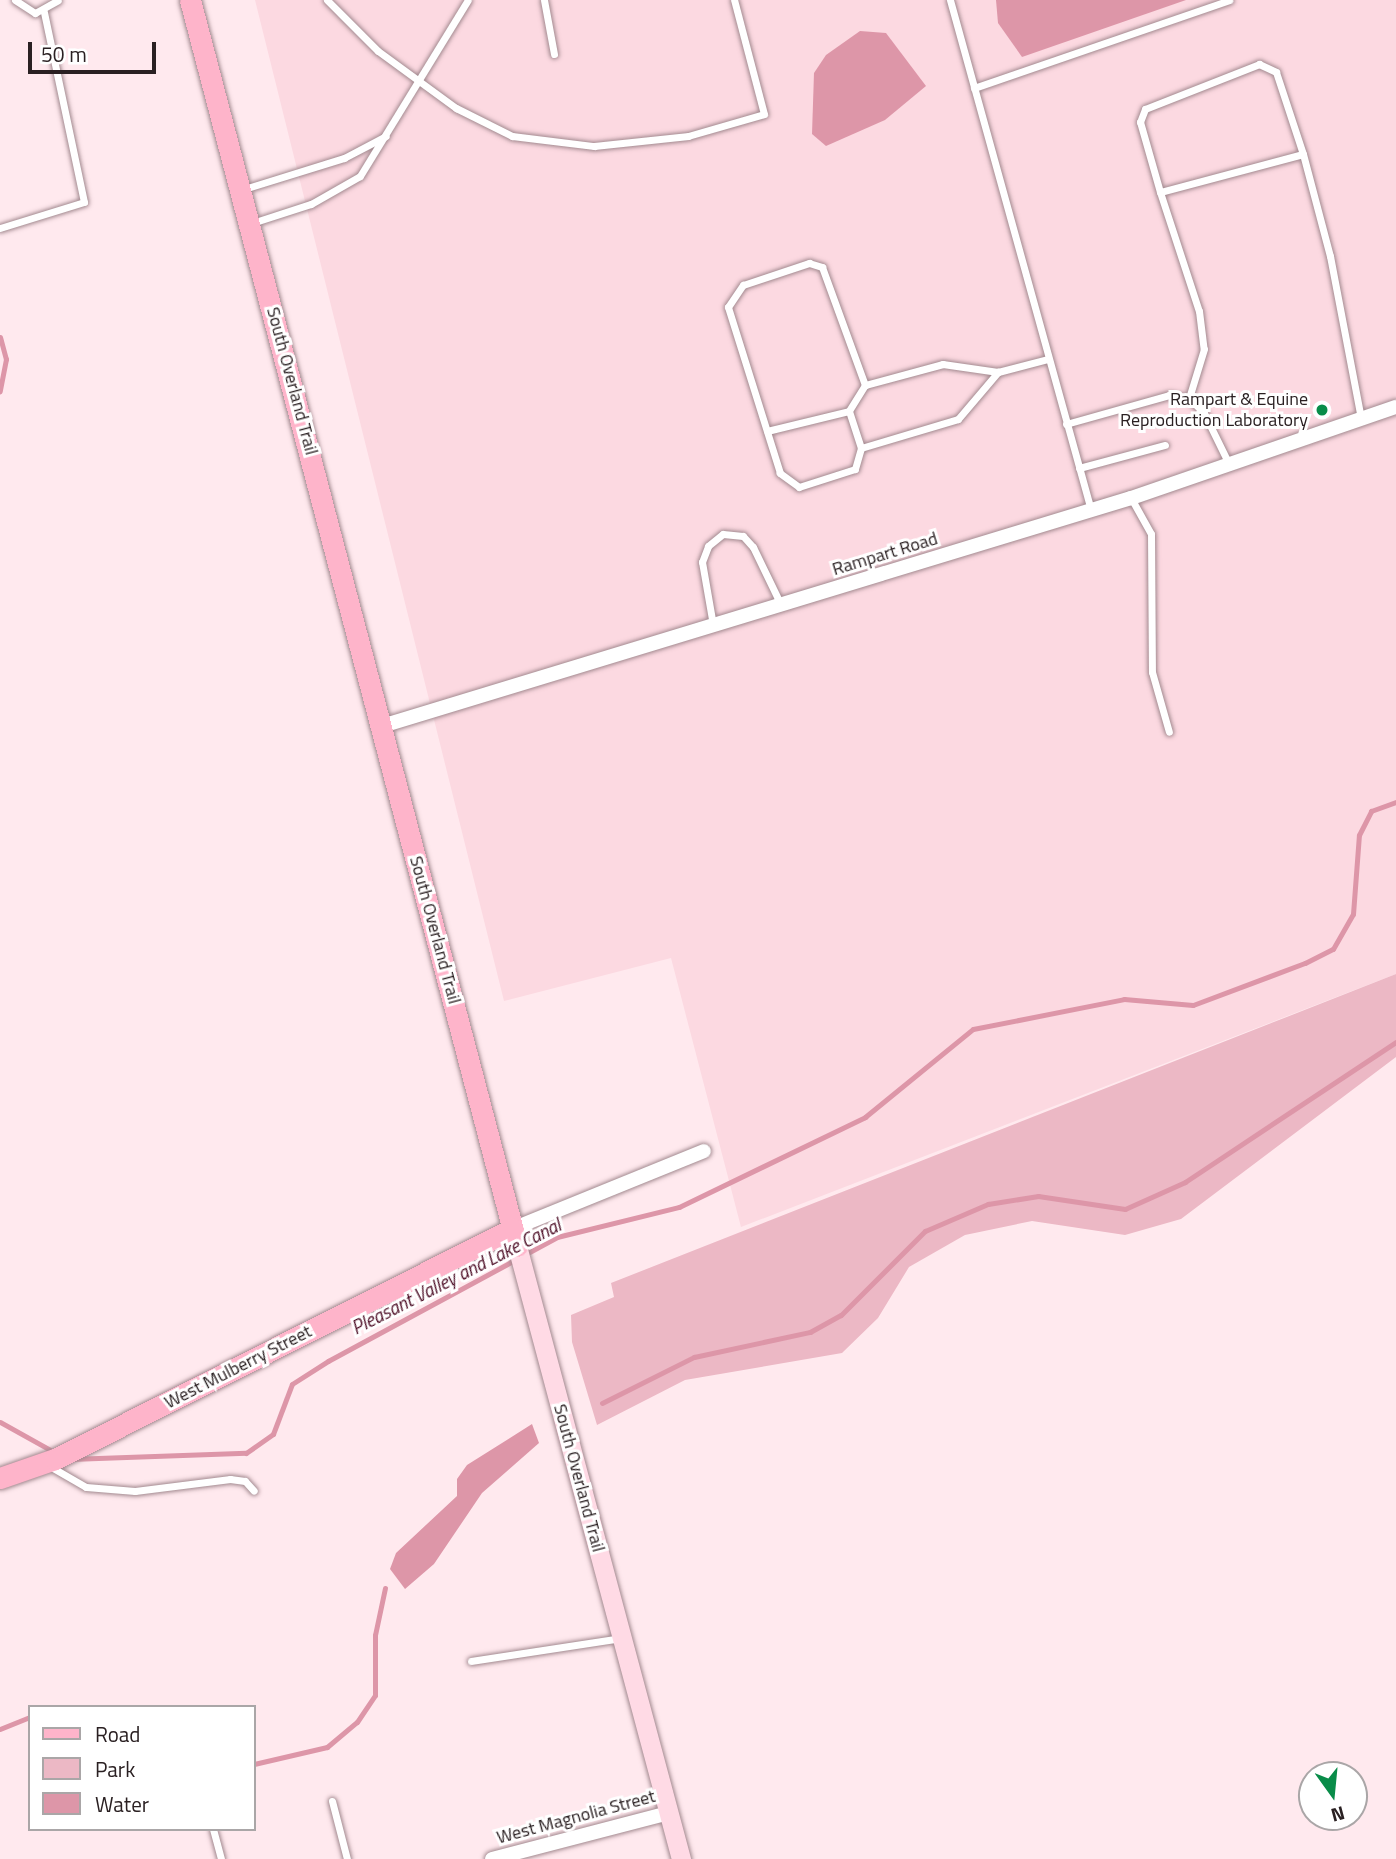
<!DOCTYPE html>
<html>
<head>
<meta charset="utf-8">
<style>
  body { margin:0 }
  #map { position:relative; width:1396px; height:1859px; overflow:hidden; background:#ffe9ee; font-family:"Titillium Web",sans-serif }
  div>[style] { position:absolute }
  .built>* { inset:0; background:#fcd9e1 }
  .green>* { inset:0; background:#ecb8c5 }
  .water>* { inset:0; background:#dd96a8 }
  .stream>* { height:5px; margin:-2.5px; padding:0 2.5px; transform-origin:2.5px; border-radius:2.5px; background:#dd96a8 }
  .roads { filter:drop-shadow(0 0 2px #a38a90) drop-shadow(0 0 2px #a38a90) }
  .service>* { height:7px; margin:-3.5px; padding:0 3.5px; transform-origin:3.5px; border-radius:3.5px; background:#fff }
  .minor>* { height:14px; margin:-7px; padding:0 7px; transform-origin:7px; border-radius:7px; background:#fff }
  .secondary>* { height:19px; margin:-9.5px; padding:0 9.5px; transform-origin:9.5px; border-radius:9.5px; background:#ffdae5 }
  .primary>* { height:21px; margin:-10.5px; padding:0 10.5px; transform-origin:10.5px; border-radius:10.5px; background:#feb4ca }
  .dots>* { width:19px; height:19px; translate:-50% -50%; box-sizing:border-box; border:4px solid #fff; border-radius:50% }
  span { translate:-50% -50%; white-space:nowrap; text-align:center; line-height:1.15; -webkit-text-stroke:6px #fff; paint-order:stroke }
  .street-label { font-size:18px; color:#2a2022 }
  .poi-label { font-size:18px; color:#2a2022 }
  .right { translate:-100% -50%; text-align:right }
  .water-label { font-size:19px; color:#4c0d25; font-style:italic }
  .legend { position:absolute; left:28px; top:1705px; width:228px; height:126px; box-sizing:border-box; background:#fff; border:2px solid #aaa6a7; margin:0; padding:9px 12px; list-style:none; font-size:21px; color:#2a2022 }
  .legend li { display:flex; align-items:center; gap:14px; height:35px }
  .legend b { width:35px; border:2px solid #aaa6a7 }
  .north { position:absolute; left:1298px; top:1761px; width:70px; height:70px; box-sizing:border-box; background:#fff; border:2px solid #aaa6a7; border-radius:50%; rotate:165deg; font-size:19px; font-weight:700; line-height:28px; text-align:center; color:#2a2022 }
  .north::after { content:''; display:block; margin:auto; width:24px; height:32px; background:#098c49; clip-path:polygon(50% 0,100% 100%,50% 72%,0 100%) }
  .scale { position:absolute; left:28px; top:42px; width:128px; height:32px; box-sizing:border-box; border:4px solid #2a2022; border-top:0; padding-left:9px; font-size:21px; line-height:24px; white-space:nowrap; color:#2a2022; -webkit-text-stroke:5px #fff; paint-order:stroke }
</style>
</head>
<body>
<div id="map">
  <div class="built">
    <div style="clip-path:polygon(255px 0,1396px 0,1396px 974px,741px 1227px,671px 958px,504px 1001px)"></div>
  </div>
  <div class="green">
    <div style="clip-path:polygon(1396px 974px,1396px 1057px,1181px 1219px,1125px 1235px,1032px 1221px,965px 1235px,909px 1267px,878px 1318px,842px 1353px,685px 1380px,597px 1425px,572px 1342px,571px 1315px,614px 1297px,611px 1283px)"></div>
  </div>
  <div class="water">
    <div style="clip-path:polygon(996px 0,1186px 0,1022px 57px,998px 23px)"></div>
    <div style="clip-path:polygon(860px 31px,886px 33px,926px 86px,885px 120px,826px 146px,812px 134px,814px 73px,826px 55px)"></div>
    <div style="clip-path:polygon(532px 1424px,539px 1443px,482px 1493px,434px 1564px,405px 1589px,390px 1569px,396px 1553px,457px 1496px,457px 1479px,467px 1465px)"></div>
  </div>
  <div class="stream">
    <div style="left:0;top:337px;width:23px;rotate:75deg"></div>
    <div style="left:6px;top:359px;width:33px;rotate:101deg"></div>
    <div style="left:602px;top:1403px;width:103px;rotate:-26.6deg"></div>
    <div style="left:694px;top:1357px;width:119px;rotate:-12.2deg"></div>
    <div style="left:810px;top:1332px;width:35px;rotate:-29deg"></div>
    <div style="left:841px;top:1315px;width:119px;rotate:-45deg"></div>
    <div style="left:925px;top:1231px;width:69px;rotate:-23.2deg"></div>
    <div style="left:988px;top:1204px;width:51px;rotate:-9.1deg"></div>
    <div style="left:1038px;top:1196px;width:88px;rotate:8.5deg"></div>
    <div style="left:1125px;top:1209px;width:66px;rotate:-24.2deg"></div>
    <div style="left:1185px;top:1182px;width:253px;rotate:-33.6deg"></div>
    <div style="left:0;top:1422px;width:62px;rotate:29.1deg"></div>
    <div style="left:70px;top:1459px;width:176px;rotate:-2deg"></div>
    <div style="left:246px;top:1453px;width:33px;rotate:-35deg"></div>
    <div style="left:273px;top:1434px;width:53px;rotate:-69.2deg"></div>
    <div style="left:292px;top:1384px;width:43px;rotate:-32.6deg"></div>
    <div style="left:328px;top:1361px;width:260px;rotate:-28.4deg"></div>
    <div style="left:557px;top:1237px;width:126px;rotate:-13.8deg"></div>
    <div style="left:679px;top:1207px;width:207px;rotate:-25.8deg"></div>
    <div style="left:865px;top:1117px;width:139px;rotate:-39.2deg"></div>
    <div style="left:973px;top:1029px;width:154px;rotate:-11.2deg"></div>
    <div style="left:1124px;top:999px;width:69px;rotate:5deg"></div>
    <div style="left:1193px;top:1005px;width:120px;rotate:-20.6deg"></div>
    <div style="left:1305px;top:963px;width:31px;rotate:-27deg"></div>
    <div style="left:1333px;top:949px;width:40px;rotate:-60.3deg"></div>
    <div style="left:1353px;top:914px;width:79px;rotate:-85.7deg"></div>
    <div style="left:1359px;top:835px;width:27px;rotate:-63deg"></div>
    <div style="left:1371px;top:811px;width:27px;rotate:-20deg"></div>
    <div style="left:61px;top:1707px;width:53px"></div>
    <div style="left:0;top:1729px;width:32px;rotate:-22deg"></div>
    <div style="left:254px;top:1764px;width:75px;rotate:-13.1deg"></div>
    <div style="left:327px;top:1747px;width:39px;rotate:-40deg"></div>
    <div style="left:357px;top:1722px;width:32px;rotate:-56deg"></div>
    <div style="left:375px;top:1695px;width:60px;rotate:-90deg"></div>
    <div style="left:375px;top:1635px;width:48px;rotate:-78deg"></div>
  </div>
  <div class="roads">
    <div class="service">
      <div style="left:15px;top:0;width:24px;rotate:33deg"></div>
      <div style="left:35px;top:13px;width:26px;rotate:-29deg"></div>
      <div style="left:327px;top:0;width:72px;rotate:45deg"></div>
      <div style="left:378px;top:51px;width:97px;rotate:36.2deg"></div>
      <div style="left:456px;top:108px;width:63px;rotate:26.6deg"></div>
      <div style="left:512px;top:136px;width:83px;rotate:7deg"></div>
      <div style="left:594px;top:146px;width:95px;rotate:-6.1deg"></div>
      <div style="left:688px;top:136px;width:79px;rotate:-16.1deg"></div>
      <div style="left:764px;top:114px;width:118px;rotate:-104.7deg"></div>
      <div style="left:544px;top:0;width:55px;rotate:79.5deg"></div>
      <div style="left:950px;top:0;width:529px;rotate:74.55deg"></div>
      <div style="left:974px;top:88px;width:270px;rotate:-19deg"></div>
      <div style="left:1303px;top:154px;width:148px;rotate:165.1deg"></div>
      <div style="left:1160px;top:192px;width:73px;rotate:-105.9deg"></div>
      <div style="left:1140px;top:122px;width:14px;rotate:-69deg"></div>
      <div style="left:1145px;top:109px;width:123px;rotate:-21.5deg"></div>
      <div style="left:1259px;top:64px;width:19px;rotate:25deg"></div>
      <div style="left:1276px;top:72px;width:86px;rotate:71.8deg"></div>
      <div style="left:1303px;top:154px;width:106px;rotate:75.2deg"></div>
      <div style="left:1330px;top:256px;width:166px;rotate:79.2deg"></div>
      <div style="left:244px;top:189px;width:105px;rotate:-17.2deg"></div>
      <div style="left:344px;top:158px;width:47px;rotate:-27.6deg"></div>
      <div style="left:1160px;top:192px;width:125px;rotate:71.9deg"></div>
      <div style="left:1199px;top:311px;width:38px;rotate:83deg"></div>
      <div style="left:1204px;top:349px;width:51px;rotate:107deg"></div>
      <div style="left:252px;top:223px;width:62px;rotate:-17.9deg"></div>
      <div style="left:311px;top:204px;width:56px;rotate:-29.7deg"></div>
      <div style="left:360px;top:176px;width:206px;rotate:-58.5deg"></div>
      <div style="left:0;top:228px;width:88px;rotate:-17.2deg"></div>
      <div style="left:84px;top:202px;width:194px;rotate:-101.9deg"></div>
      <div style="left:998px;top:372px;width:56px;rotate:-171.7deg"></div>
      <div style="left:943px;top:364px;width:81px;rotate:164.9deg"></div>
      <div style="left:865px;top:385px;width:31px;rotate:122deg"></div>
      <div style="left:849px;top:411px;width:39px;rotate:72deg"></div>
      <div style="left:861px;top:448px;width:101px;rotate:-16.6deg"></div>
      <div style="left:958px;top:419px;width:62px;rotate:-49.6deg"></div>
      <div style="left:998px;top:372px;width:52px;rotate:-14.6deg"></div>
      <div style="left:1066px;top:424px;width:107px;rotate:-15.7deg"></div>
      <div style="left:1169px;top:395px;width:20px;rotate:9deg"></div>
      <div style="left:1189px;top:398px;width:21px;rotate:45deg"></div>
      <div style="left:1204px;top:413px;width:57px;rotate:63.9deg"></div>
      <div style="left:767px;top:431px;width:84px;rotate:-13.7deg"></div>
      <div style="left:861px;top:448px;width:22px;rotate:106deg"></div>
      <div style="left:855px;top:469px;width:59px;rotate:162.2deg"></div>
      <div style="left:799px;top:487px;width:24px;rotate:-144deg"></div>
      <div style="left:780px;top:473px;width:174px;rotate:-107.4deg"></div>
      <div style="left:728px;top:307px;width:27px;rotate:-56deg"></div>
      <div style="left:743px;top:285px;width:70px;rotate:-18.4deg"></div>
      <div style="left:809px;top:263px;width:14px;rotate:17deg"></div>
      <div style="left:822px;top:267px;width:126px;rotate:70deg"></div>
      <div style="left:1079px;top:468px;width:89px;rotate:-15deg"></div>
      <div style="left:1131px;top:498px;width:41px;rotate:60.9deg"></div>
      <div style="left:1151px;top:534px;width:138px;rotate:89.6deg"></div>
      <div style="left:1152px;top:672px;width:62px;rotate:74.2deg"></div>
      <div style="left:713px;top:625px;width:64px;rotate:-99.9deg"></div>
      <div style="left:702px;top:562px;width:17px;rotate:-69deg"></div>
      <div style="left:708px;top:546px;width:19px;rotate:-39deg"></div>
      <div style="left:723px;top:534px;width:20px;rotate:6deg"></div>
      <div style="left:743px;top:536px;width:15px;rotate:48deg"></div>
      <div style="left:753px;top:547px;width:64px;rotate:64.2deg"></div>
      <div style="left:46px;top:1464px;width:46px;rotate:29.9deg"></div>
      <div style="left:86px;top:1487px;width:49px;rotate:4.7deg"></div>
      <div style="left:135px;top:1491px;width:96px;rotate:-7.2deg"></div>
      <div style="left:230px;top:1479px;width:15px;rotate:8deg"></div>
      <div style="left:245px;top:1481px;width:13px;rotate:48deg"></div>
      <div style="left:471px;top:1661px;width:152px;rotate:-8.7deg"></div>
      <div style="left:332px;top:1801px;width:60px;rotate:75.5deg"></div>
      <div style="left:213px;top:1829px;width:31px;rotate:75deg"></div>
    </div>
    <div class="minor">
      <div style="left:382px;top:726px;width:783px;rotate:-16.93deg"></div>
      <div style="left:1131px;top:498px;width:280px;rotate:-19deg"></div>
      <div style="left:512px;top:1229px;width:207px;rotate:-22.1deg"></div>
      <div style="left:492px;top:1859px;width:183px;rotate:-14.6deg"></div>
    </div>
    <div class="secondary">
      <div style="left:517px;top:1246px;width:635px;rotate:75.02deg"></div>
    </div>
    <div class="primary">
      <div style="left:190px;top:0;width:1288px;rotate:75.29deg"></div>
      <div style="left:0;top:1478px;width:58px;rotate:-19.1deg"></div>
      <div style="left:55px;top:1459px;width:512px;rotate:-26.72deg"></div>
    </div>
  </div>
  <div class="dots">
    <div style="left:1322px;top:410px;background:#098c49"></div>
  </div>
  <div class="street-label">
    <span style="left:292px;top:381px;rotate:75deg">South Overland Trail</span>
    <span style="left:885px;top:554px;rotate:-17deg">Rampart Road</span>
    <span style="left:435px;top:930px;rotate:75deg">South Overland Trail</span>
    <span style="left:238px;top:1367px;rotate:-27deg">West Mulberry Street</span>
    <span style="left:579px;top:1478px;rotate:75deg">South Overland Trail</span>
    <span style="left:576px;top:1817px;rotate:-15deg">West Magnolia Street</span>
  </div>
  <div class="poi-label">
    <span class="right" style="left:1308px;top:410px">Rampart &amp; Equine<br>Reproduction Laboratory</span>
  </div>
  <div class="water-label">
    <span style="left:456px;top:1276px;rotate:-27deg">Pleasant Valley and Lake Canal</span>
  </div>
  <ul class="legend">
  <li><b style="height:9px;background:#feb4ca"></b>Road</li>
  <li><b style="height:19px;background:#ecb8c5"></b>Park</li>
  <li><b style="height:19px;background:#dd96a8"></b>Water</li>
  </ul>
  <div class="north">N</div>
  <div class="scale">50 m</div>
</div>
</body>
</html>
